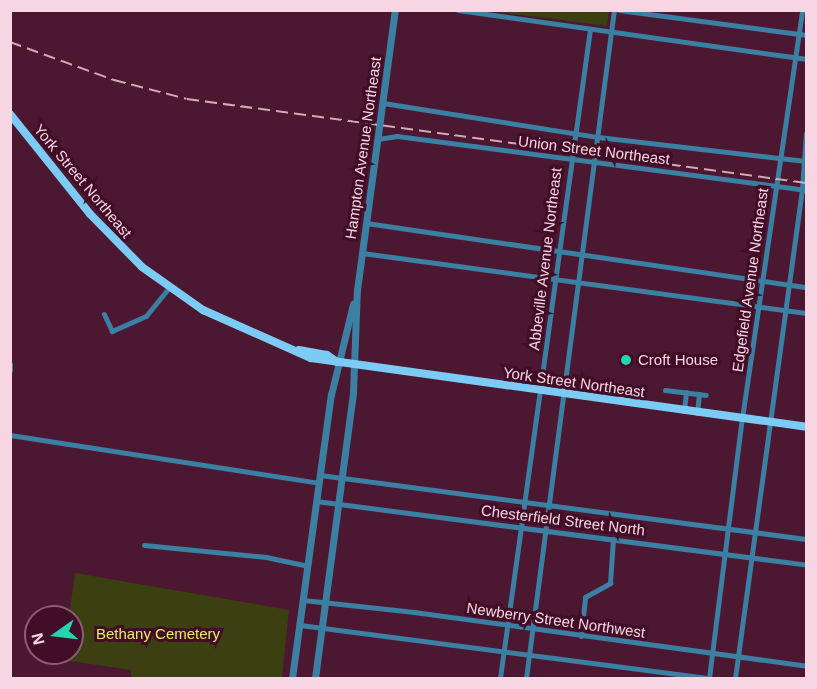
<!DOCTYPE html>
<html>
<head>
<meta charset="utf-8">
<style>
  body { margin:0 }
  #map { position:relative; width:817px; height:689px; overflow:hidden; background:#4c1831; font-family:Helvetica,sans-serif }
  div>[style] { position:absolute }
  .green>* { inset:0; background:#3c3f10 }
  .minor>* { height:5px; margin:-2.5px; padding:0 2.5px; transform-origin:2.5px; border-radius:2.5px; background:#3b7fa2 }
  .tertiary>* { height:7px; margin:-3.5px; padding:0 3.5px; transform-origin:3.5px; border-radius:3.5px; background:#3b7fa2 }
  .primary>* { height:8px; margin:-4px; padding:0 4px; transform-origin:4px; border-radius:4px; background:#7ccbf5 }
  .rail>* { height:1.5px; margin-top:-0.75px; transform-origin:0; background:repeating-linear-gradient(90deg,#d1aab9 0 12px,transparent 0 18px) }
  .dots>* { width:16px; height:16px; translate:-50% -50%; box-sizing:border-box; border:3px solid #410d27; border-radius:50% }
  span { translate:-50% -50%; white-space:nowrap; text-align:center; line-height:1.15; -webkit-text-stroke:6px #410d27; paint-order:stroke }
  .street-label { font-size:15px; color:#f8d5e2 }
  .poi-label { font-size:15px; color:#f8d5e2 }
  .left { translate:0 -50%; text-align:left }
  .park-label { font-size:15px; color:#e2ed5f }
  .frame { position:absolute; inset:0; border:12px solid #f8d5e2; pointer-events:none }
  .north { position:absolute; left:24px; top:605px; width:60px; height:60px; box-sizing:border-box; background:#410d27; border:2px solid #8a5d72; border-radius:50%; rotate:256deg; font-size:16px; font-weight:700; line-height:24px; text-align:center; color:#f8d5e2 }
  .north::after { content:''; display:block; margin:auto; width:21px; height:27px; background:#21d5af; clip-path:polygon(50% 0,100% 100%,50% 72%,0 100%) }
</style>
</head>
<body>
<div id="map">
  <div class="green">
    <div style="clip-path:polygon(491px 11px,609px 10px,609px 11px,607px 26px)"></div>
    <div style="clip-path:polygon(75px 573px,289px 610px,282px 678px,131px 678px,131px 670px,64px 660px,65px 653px,72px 653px,69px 617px)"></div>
  </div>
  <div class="minor">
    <div style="left:458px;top:10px;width:351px;rotate:8deg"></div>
    <div style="left:619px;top:10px;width:189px;rotate:7.6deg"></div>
    <div style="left:383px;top:103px;width:218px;rotate:9deg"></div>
    <div style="left:598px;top:137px;width:209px;rotate:6.6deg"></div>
    <div style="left:378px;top:139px;width:19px;rotate:-9deg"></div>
    <div style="left:397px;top:136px;width:413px;rotate:7.5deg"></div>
    <div style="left:366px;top:223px;width:445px;rotate:8.3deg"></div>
    <div style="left:362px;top:253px;width:448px;rotate:7.7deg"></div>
    <div style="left:104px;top:314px;width:19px;rotate:65deg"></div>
    <div style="left:112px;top:331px;width:37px;rotate:-24deg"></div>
    <div style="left:146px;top:316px;width:36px;rotate:-51deg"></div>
    <div style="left:10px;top:364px;width:6px;rotate:90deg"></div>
    <div style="left:665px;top:390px;width:41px;rotate:7deg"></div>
    <div style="left:684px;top:411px;width:19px;rotate:-84deg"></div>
    <div style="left:697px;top:413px;width:19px;rotate:-84deg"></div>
    <div style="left:10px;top:435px;width:313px;rotate:8.8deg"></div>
    <div style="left:320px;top:475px;width:490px;rotate:7.5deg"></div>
    <div style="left:316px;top:501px;width:494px;rotate:7.4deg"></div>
    <div style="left:144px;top:545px;width:123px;rotate:5.6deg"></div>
    <div style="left:266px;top:557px;width:43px;rotate:12.1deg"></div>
    <div style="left:303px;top:600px;width:112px;rotate:6.2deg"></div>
    <div style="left:414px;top:612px;width:396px;rotate:7.8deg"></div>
    <div style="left:300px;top:625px;width:413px;rotate:7.4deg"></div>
    <div style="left:581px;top:636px;width:39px;rotate:-84deg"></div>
    <div style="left:585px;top:597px;width:29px;rotate:-29deg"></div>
    <div style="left:610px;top:583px;width:44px;rotate:-86.1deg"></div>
    <div style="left:500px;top:678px;width:655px;rotate:-82.1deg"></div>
    <div style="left:526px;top:678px;width:674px;rotate:-82.5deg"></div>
    <div style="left:709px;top:678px;width:262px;rotate:-82.8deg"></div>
    <div style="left:742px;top:418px;width:412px;rotate:-81.6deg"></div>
    <div style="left:735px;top:678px;width:494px;rotate:-82.2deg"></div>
    <div style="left:802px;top:189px;width:56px;rotate:-85.9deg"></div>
  </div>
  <div class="tertiary">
    <div style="left:292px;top:678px;width:286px;rotate:-82.2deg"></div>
    <div style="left:331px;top:395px;width:94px;rotate:-76.4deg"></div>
    <div style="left:315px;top:678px;width:289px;rotate:-82.4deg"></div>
    <div style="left:353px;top:392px;width:102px;rotate:-87.8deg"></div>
    <div style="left:357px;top:290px;width:283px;rotate:-82.3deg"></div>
  </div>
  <div class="primary">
    <div style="left:10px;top:114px;width:128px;rotate:51.3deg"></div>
    <div style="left:90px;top:214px;width:74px;rotate:45.5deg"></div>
    <div style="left:142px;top:267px;width:75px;rotate:35.2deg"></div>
    <div style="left:203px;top:310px;width:118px;rotate:24deg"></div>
    <div style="left:311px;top:358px;width:500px;rotate:7.9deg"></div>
    <div style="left:299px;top:350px;width:28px;rotate:10deg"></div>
    <div style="left:327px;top:355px;width:12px;rotate:35deg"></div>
  </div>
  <div class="rail">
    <div style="left:10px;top:42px;width:111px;rotate:20.1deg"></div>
    <div style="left:114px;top:80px;width:75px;rotate:14.6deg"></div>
    <div style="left:187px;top:99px;width:625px;rotate:7.73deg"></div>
  </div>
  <div class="dots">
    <div style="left:626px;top:360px;background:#21d5af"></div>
  </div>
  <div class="street-label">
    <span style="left:363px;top:148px;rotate:-82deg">Hampton Avenue Northeast</span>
    <span style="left:594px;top:150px;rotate:7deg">Union Street Northeast</span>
    <span style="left:83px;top:181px;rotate:50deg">York Street Northeast</span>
    <span style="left:545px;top:259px;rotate:-83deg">Abbeville Avenue Northeast</span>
    <span style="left:750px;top:280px;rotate:-82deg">Edgefield Avenue Northeast</span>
    <span style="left:574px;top:382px;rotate:8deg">York Street Northeast</span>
    <span style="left:563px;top:520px;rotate:7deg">Chesterfield Street North</span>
    <span style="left:556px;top:620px;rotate:8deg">Newberry Street Northwest</span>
  </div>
  <div class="poi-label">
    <span class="left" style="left:638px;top:360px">Croft House</span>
  </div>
  <div class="park-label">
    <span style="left:158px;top:634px">Bethany Cemetery</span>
  </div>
  <div class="frame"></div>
  <div class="north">N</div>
</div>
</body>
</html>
